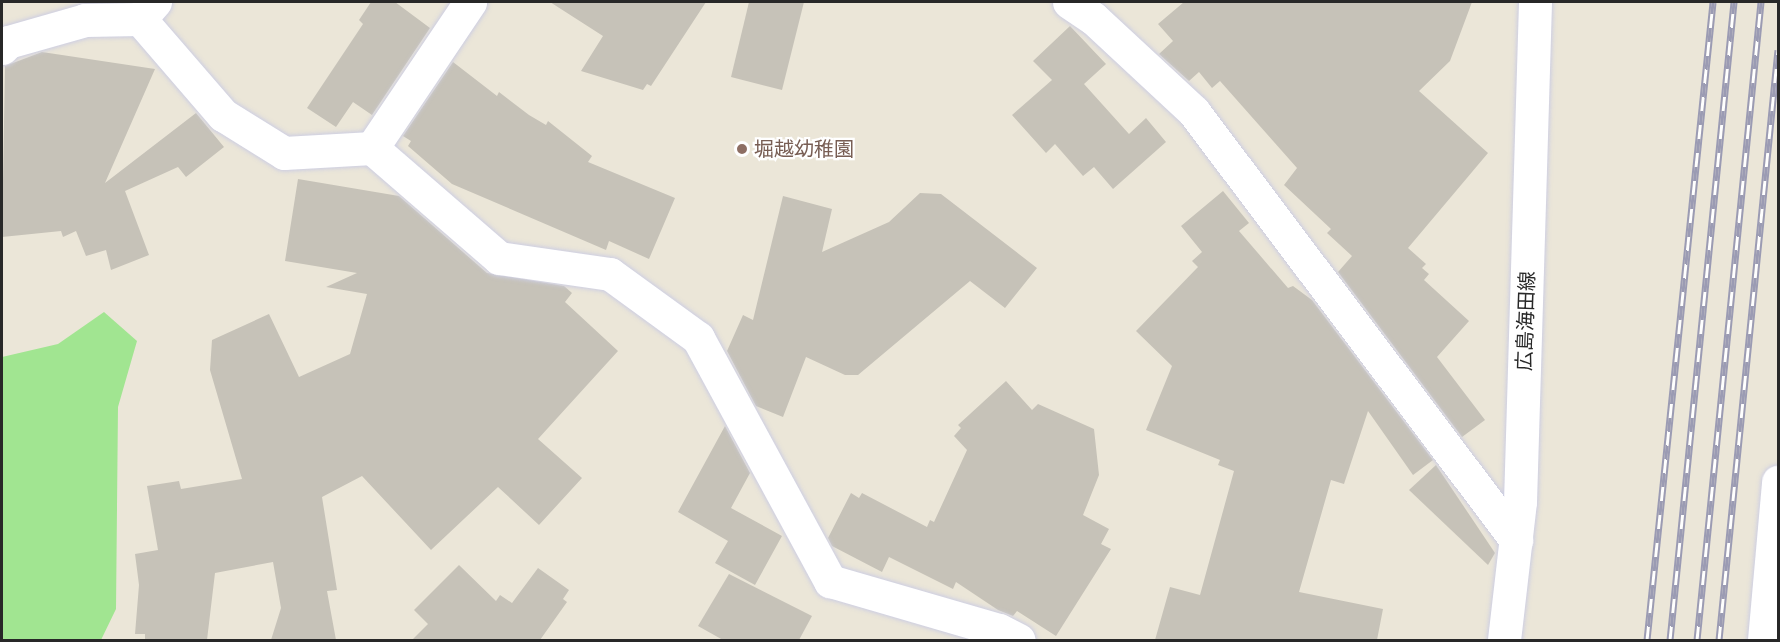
<!DOCTYPE html>
<html>
<head>
<meta charset="utf-8">
<style>
  body { margin:0 }
  #map { position:relative; width:1780px; height:642px; overflow:hidden; background:#ebe6d8; font-family:"Space Grotesk","Noto Sans JP",sans-serif }
  div>[style] { position:absolute }
  .green>* { inset:0; background:#a1e591 }
  .building>* { inset:0; background:#c6c2b8 }
  .roads { filter:drop-shadow(0 0 2px #cdcee2) drop-shadow(0 0 2px #cdcee2) }
  .minor>* { height:33px; margin:-16.5px; padding:0 16.5px; transform-origin:16.5px; border-radius:16.5px; background:#fff }
  .secondary>* { height:33px; margin:-16.5px; padding:0 16.5px; transform-origin:16.5px; border-radius:16.5px; background:#fff }
  .rail>* { height:7px; margin-top:-3.5px; transform-origin:0; background:repeating-linear-gradient(90deg,#fff 0 14px,#9b9bb3 0 28px); box-sizing:border-box; border-block:2px solid #9b9bb3 }
  .dots>* { width:16px; height:16px; translate:-50% -50%; box-sizing:border-box; border:3px solid #fff; border-radius:50% }
  span { translate:-50% -50%; white-space:nowrap; text-align:center; line-height:1.15; -webkit-text-stroke:4.5px #fff; paint-order:stroke }
  .education-label { font-size:20px; color:#785e54 }
  .left { translate:0 -50%; text-align:left }
  .street-label { font-size:20px; color:#282828 }
  .frame { position:absolute; inset:0; border:3px solid #282828; pointer-events:none }
</style>
</head>
<body>
<div id="map">
  <div class="green">
    <div style="clip-path:polygon(104px 312px,137px 341px,118px 407px,116px 609px,101px 640px,2px 640px,2px 357px,58px 344px)"></div>
  </div>
  <div class="building">
    <div style="clip-path:polygon(371px 2px,395px 2px,430px 28px,372px 115px,353px 102px,336px 127px,307px 108px,363px 24px,359px 20px)"></div>
    <div style="clip-path:polygon(550px 2px,706px 2px,651px 86px,647px 84px,643px 90px,581px 71px,603px 36px)"></div>
    <div style="clip-path:polygon(749px 2px,804px 2px,782px 90px,731px 77px)"></div>
    <div style="clip-path:polygon(1184px 2px,1472px 2px,1450px 61px,1419px 91px,1488px 153px,1408px 248px,1426px 264px,1422px 268px,1429px 274px,1424px 280px,1469px 321px,1437px 357px,1485px 420px,1462px 437px,1338px 272px,1352px 256px,1327px 233px,1331px 229px,1284px 185px,1297px 168px,1220px 81px,1212px 88px,1199px 72px,1189px 81px,1159px 54px,1173px 41px,1158px 24px)"></div>
    <div style="clip-path:polygon(1070px 26px,1106px 64px,1084px 84px,1129px 134px,1146px 118px,1166px 142px,1113px 189px,1094px 167px,1083px 176px,1055px 144px,1046px 153px,1012px 115px,1052px 80px,1033px 61px)"></div>
    <div style="clip-path:polygon(42px 52px,155px 69px,105px 183px,196px 113px,224px 147px,186px 177px,178px 167px,125px 191px,149px 255px,111px 270px,106px 250px,86px 256px,76px 231px,63px 237px,61px 231px,2px 237px,5px 66px)"></div>
    <div style="clip-path:polygon(453px 62px,497px 96px,499px 92px,529px 115px,546px 125px,548px 121px,592px 156px,588px 162px,675px 198px,649px 259px,609px 241px,606px 250px,452px 184px,408px 146px,411px 141px,403px 136px)"></div>
    <div style="clip-path:polygon(298px 179px,399px 196px,487px 273px,564px 286px,572px 293px,565px 302px,618px 351px,538px 439px,582px 478px,539px 525px,498px 487px,431px 550px,362px 476px,322px 497px,337px 590px,327px 591px,336px 640px,271px 640px,281px 608px,273px 562px,215px 573px,207px 640px,145px 640px,145px 634px,135px 634px,139px 585px,135px 554px,158px 550px,147px 486px,179px 481px,181px 489px,242px 479px,210px 370px,212px 340px,269px 314px,299px 377px,350px 354px,367px 294px,326px 287px,357px 273px,285px 261px)"></div>
    <div style="clip-path:polygon(1223px 191px,1249px 223px,1239px 231px,1288px 288px,1293px 286px,1312px 300px,1433px 460px,1413px 475px,1368px 411px,1344px 484px,1331px 480px,1299px 592px,1383px 609px,1377px 640px,1155px 640px,1170px 587px,1200px 595px,1234px 471px,1218px 465px,1220px 460px,1146px 430px,1172px 366px,1136px 331px,1198px 267px,1192px 261px,1202px 252px,1181px 226px)"></div>
    <div style="clip-path:polygon(920px 193px,941px 194px,1037px 268px,1005px 308px,970px 281px,858px 375px,845px 375px,806px 357px,783px 417px,756px 406px,727px 351px,743px 315px,753px 320px,783px 196px,832px 209px,822px 252px,889px 222px)"></div>
    <div style="clip-path:polygon(1006px 381px,1032px 410px,1038px 404px,1094px 429px,1099px 475px,1083px 515px,1109px 529px,1101px 544px,1111px 549px,1056px 636px,1017px 611px,1013px 616px,998px 610px,956px 582px,953px 589px,889px 557px,882px 572px,832px 546px,828px 538px,851px 493px,859px 498px,862px 493px,927px 527px,930px 520px,934px 522px,967px 450px,954px 436px,961px 428px,958px 425px)"></div>
    <div style="clip-path:polygon(725px 426px,750px 473px,731px 508px,782px 536px,755px 585px,715px 563px,728px 541px,678px 512px)"></div>
    <div style="clip-path:polygon(1436px 465px,1495px 553px,1488px 565px,1409px 490px)"></div>
    <div style="clip-path:polygon(459px 565px,496px 601px,500px 595px,512px 603px,538px 568px,569px 590px,563px 599px,567px 602px,540px 640px,412px 640px,428px 624px,414px 610px)"></div>
    <div style="clip-path:polygon(729px 574px,812px 616px,799px 640px,723px 640px,698px 626px)"></div>
  </div>
  <div class="roads">
    <div class="minor">
      <div style="left:1069px;top:2px;width:29px;rotate:34deg"></div>
      <div style="left:1093px;top:18px;width:138px;rotate:42.9deg"></div>
      <div style="left:1194px;top:112px;width:536px;rotate:53.04deg"></div>
      <div style="left:140px;top:19px;width:127px;rotate:49.2deg"></div>
      <div style="left:223px;top:115px;width:72px;rotate:31.9deg"></div>
      <div style="left:284px;top:153px;width:88px;rotate:-3.3deg"></div>
      <div style="left:372px;top:148px;width:176px;rotate:-56.1deg"></div>
      <div style="left:2px;top:48px;width:8px;rotate:-45deg"></div>
      <div style="left:8px;top:42px;width:80px;rotate:-15.9deg"></div>
      <div style="left:85px;top:20px;width:55px;rotate:-1deg"></div>
      <div style="left:140px;top:19px;width:23px;rotate:-49deg"></div>
      <div style="left:372px;top:148px;width:168px;rotate:40.9deg"></div>
      <div style="left:499px;top:258px;width:112px;rotate:8.2deg"></div>
      <div style="left:610px;top:274px;width:109px;rotate:36deg"></div>
      <div style="left:698px;top:338px;width:277px;rotate:61.5deg"></div>
      <div style="left:830px;top:581px;width:176px;rotate:16.2deg"></div>
      <div style="left:999px;top:630px;width:22px;rotate:27deg"></div>
      <div style="left:1764px;top:640px;width:159px;rotate:-84.9deg"></div>
    </div>
    <div class="secondary">
      <div style="left:1504px;top:640px;width:139px;rotate:-83.4deg"></div>
      <div style="left:1520px;top:502px;width:500px;rotate:-88.28deg"></div>
    </div>
  </div>
  <div class="rail">
    <div style="left:1647px;top:640px;width:641px;rotate:-84.09deg"></div>
    <div style="left:1670px;top:640px;width:641px;rotate:-84.27deg"></div>
    <div style="left:1697px;top:640px;width:641px;rotate:-84.27deg"></div>
    <div style="left:1719px;top:640px;width:593px;rotate:-84.29deg"></div>
  </div>
  <div class="dots">
    <div style="left:742px;top:149px;background:#8d6e63"></div>
  </div>
  <div class="education-label">
    <span class="left" style="left:754px;top:149px">堀越幼稚園</span>
  </div>
  <div class="street-label">
    <span style="left:1526px;top:321px;rotate:-88deg">広島海田線</span>
  </div>
  <div class="frame"></div>
</div>
</body>
</html>
